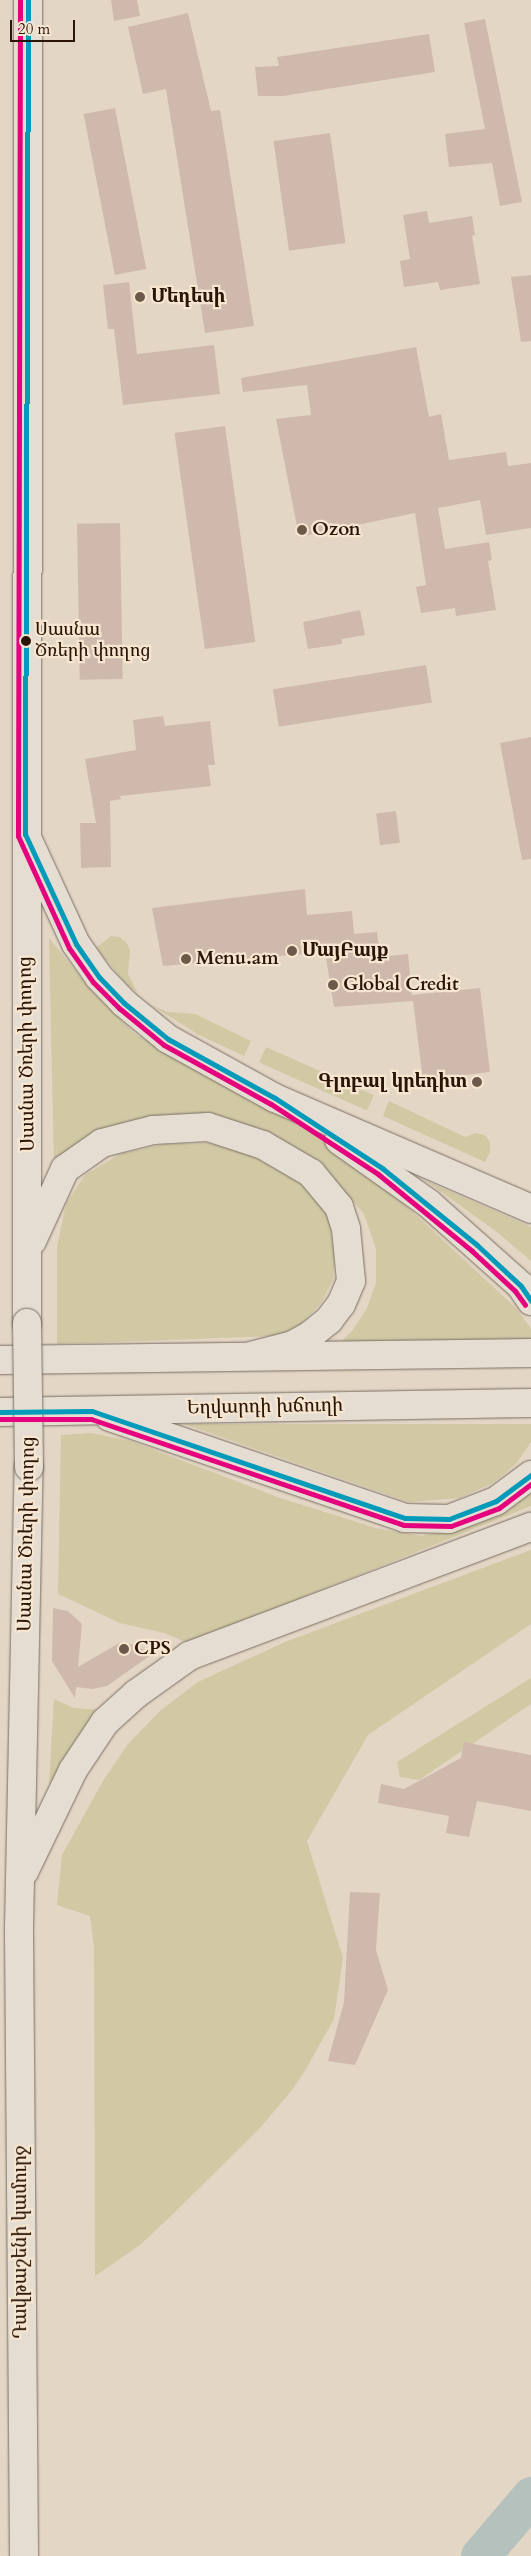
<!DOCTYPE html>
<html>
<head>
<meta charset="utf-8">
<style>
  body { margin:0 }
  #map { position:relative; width:531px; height:2556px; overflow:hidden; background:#e4d6c4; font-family:Cardo,"Noto Serif Armenian",serif }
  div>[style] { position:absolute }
  .green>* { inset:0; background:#d1c8a4; transform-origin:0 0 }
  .river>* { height:39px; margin:-19.5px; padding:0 19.5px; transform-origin:19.5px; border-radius:19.5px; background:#b4c1bc }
  .building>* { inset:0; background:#cfb9ac; transform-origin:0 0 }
  .roads { filter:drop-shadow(0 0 1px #786e63) drop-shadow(0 0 1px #786e63) }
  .major>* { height:28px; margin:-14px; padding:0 14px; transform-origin:14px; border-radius:14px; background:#e5ddd2 }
  .bridges { filter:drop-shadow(0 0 1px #786e63) drop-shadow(0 0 1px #786e63) }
  .major-bridge>* { height:28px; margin:-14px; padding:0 14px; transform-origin:14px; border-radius:14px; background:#e5ddd2 }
  .bus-1>* { height:5px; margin:-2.5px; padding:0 2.5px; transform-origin:2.5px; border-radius:2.5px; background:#049aba }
  .bus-2>* { height:5px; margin:-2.5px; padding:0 2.5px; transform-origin:2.5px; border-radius:2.5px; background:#e5007d }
  .dots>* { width:14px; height:14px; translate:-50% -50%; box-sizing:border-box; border:2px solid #f6e6d0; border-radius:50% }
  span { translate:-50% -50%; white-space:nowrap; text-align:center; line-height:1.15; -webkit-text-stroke:4.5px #f6e6d0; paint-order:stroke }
  .bus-label { font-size:18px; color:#2b1507 }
  .left { translate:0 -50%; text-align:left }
  .poi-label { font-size:19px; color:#2b1507; font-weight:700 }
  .right { translate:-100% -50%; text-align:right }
  .street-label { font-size:19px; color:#2b1507 }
  .scale { position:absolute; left:10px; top:20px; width:65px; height:22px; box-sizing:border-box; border:2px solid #2b1507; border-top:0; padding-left:6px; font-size:15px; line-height:18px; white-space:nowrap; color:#2b1507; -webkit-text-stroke:4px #f6e6d0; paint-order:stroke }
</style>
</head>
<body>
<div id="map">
  <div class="green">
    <div style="clip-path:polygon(111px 936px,119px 937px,127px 943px,130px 951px,128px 974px,137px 992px,127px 985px,96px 948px)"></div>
    <div style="clip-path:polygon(49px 938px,92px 991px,135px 1034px,312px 1133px,403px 1203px,516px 1308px,531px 1329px,531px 1345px,339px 1344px,353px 1330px,367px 1308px,376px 1283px,376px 1249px,364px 1214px,322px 1165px,268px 1134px,219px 1119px,54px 1166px)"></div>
    <div style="clip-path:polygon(151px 1005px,168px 1012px,195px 1014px,251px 1041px,244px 1056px,199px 1035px)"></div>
    <div style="left:266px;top:1047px;width:118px;height:17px;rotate:24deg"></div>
    <div style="clip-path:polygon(389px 1101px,465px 1137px,476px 1133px,485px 1135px,490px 1142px,490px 1152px,485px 1162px,383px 1116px)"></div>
    <div style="clip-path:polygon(208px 1143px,240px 1149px,294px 1176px,311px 1192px,329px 1217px,335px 1259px,333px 1280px,321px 1303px,298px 1327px,274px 1336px,57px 1344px,57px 1247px,66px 1204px,85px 1175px,120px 1154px,164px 1144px)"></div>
    <div style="clip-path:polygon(426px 1181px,531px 1227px,531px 1261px,497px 1232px)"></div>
    <div style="clip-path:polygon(184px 1424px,531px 1424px,531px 1442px,516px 1464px,493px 1483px,459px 1498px,409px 1502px)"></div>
    <div style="clip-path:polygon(91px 1433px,131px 1441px,280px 1498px,376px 1528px,421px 1536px,465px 1527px,503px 1513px,531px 1492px,531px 1506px,188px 1643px,164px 1633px,120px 1623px,58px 1594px,61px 1435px)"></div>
    <div style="clip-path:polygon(531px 1550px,531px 1624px,368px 1735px,307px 1841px,343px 1958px,334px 2019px,306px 2069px,292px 2090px,260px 2128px,172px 2215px,140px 2245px,95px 2276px,94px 1947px,90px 1916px,57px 1905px,62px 1855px,103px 1781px,128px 1744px,161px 1710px,198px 1682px,285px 1642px)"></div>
    <div style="clip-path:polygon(531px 1678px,531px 1704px,419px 1780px,400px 1777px,397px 1762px)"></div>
    <div style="clip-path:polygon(54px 1699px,74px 1708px,100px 1710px,80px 1733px,49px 1784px)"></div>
  </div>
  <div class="river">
    <div style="left:480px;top:2556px;width:79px;rotate:-49.6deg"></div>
  </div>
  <div class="building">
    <div style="clip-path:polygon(111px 0,137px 0,140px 16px,114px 21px)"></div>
    <div style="clip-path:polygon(188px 13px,211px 111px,220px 110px,254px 326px,205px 333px,166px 89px,143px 94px,128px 27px)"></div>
    <div style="clip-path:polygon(485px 19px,522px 202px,500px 206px,492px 163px,449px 167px,445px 134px,485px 129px,464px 23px)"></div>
    <div style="clip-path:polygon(429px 34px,435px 72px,283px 96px,258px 96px,255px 67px,279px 66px,277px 57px)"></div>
    <div style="left:115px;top:108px;width:164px;height:32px;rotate:79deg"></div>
    <div style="left:330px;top:133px;width:111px;height:57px;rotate:82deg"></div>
    <div style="clip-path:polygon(427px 211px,429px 223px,472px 216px,475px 235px,472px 236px,480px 284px,440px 290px,438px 282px,404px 287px,400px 261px,410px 259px,403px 215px)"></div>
    <div style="clip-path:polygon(531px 275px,531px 341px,521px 342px,511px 277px)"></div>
    <div style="clip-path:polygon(129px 282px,137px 354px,214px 345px,220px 394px,123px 405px,114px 329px,108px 329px,103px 285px)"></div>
    <div style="clip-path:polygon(416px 347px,429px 417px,441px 414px,449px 460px,506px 452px,508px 466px,531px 463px,531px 528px,486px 535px,480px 500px,438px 508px,445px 549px,489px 542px,492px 560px,488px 561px,496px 610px,456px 616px,455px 608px,421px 613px,416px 587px,426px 585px,415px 513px,299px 537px,276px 419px,311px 415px,307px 385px,243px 392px,241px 378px)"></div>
    <div style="left:225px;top:426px;width:218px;height:51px;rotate:82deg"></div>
    <div style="left:120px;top:523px;width:156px;height:43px;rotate:89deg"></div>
    <div style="clip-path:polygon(360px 610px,365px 635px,342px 639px,342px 644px,308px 649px,303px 622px)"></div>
    <div style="left:426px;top:665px;width:38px;height:155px;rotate:81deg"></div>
    <div style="clip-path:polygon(163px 716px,165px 726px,210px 721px,215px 765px,208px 765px,211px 786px,120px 796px,121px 799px,110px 801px,111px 867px,81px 868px,80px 823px,96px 823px,85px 759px,136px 750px,133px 720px)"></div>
    <div style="clip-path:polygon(531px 737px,531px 859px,522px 860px,500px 743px)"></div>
    <div style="left:396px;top:811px;width:32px;height:20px;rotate:83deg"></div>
    <div style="clip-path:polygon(305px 889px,307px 915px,352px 911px,354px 934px,377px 932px,380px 957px,408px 954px,412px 995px,480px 988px,490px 1072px,423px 1080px,413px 1001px,334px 1007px,325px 952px,163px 966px,152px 908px)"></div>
    <div style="clip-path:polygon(53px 1608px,68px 1611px,82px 1624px,78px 1667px,119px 1643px,136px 1645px,151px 1655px,107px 1686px,92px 1689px,76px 1687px,75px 1698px,52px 1661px)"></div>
    <div style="clip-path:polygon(464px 1742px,531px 1755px,531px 1811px,477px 1801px,469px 1837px,446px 1833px,449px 1816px,378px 1803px,381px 1784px,404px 1789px,461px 1758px)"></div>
    <div style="clip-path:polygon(350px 1892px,380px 1893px,376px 1950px,388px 1990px,355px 2065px,328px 2061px,344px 2002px)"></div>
  </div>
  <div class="roads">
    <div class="major">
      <div style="left:29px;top:842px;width:112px;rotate:65.3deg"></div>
      <div style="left:76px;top:944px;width:40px;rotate:55.1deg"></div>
      <div style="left:99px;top:977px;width:36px;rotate:46deg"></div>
      <div style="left:124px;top:1003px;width:57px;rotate:39.3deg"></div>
      <div style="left:168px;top:1039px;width:122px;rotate:28.9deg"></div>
      <div style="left:275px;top:1098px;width:279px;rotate:23.4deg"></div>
      <div style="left:339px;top:1140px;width:109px;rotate:35.3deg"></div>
      <div style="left:428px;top:1203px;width:125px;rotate:41.7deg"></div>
      <div style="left:521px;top:1286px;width:18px;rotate:56deg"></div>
      <div style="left:32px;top:1241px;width:79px;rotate:-65.4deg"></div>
      <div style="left:65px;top:1169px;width:45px;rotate:-35.1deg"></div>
      <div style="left:102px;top:1143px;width:53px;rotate:-14.3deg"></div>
      <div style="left:153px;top:1130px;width:55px;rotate:-3.1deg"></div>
      <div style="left:208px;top:1127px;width:58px;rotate:18.1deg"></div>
      <div style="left:263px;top:1145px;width:56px;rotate:30.3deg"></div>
      <div style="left:311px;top:1173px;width:44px;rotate:50.5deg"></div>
      <div style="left:339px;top:1207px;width:23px;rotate:72deg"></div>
      <div style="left:346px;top:1229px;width:52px;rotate:84.5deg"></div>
      <div style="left:351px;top:1281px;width:25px;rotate:113deg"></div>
      <div style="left:341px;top:1304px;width:20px;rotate:127deg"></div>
      <div style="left:329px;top:1320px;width:26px;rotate:141deg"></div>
      <div style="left:309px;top:1336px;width:18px;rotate:151deg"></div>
      <div style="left:293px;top:1345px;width:43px;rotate:165.3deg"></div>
      <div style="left:27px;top:1323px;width:1323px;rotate:-89.96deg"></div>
      <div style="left:0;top:1360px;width:531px;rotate:-0.76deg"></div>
      <div style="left:0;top:1412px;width:531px;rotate:-0.97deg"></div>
      <div style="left:110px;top:1417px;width:312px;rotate:18.9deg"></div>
      <div style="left:405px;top:1518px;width:44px;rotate:1.3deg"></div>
      <div style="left:449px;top:1519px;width:50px;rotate:-21deg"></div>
      <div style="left:496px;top:1501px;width:44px;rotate:-36.6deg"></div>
      <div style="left:24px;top:1872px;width:113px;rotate:-64.3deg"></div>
      <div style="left:73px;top:1770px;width:58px;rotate:-56.3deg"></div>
      <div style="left:105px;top:1722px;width:42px;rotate:-42.1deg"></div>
      <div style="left:136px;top:1694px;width:65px;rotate:-35.6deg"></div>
      <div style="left:189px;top:1656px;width:366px;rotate:-20.7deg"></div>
      <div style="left:24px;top:2556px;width:629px;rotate:-90.46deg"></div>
      <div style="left:19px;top:1927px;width:460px;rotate:-88.8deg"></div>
    </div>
  </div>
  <div class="bridges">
    <div class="major-bridge">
      <div style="left:27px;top:1323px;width:144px;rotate:89.2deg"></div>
    </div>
  </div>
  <div class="bus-1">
    <div style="left:28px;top:0;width:834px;rotate:90.21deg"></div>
    <div style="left:25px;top:834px;width:121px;rotate:65.1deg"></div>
    <div style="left:76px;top:944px;width:40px;rotate:55.1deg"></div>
    <div style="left:99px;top:977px;width:36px;rotate:46deg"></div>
    <div style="left:124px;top:1003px;width:57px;rotate:39.3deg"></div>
    <div style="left:168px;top:1039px;width:122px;rotate:28.9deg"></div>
    <div style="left:275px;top:1098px;width:128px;rotate:33.2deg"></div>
    <div style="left:382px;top:1168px;width:122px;rotate:39deg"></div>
    <div style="left:477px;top:1245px;width:60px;rotate:43deg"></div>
    <div style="left:521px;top:1286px;width:18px;rotate:56deg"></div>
    <div style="left:0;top:1412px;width:92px;rotate:-0.6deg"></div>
    <div style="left:92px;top:1411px;width:331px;rotate:18.9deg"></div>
    <div style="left:405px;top:1518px;width:44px;rotate:1.3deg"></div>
    <div style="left:449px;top:1519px;width:50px;rotate:-21deg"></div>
    <div style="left:496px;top:1501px;width:44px;rotate:-36.6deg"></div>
  </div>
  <div class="bus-2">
    <div style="left:20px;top:0;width:836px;rotate:90.14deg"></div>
    <div style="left:18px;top:836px;width:123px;rotate:65.5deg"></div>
    <div style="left:69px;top:948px;width:42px;rotate:54.8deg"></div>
    <div style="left:93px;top:982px;width:37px;rotate:45deg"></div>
    <div style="left:119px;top:1008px;width:58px;rotate:39.4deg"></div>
    <div style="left:164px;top:1045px;width:122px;rotate:28.9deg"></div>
    <div style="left:271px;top:1104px;width:128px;rotate:33.2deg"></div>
    <div style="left:378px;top:1174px;width:122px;rotate:39.3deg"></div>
    <div style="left:472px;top:1251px;width:59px;rotate:42.9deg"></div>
    <div style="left:515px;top:1291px;width:17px;rotate:54deg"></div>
    <div style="left:0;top:1419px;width:91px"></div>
    <div style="left:91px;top:1419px;width:330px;rotate:18.7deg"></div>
    <div style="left:404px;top:1525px;width:47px;rotate:1.2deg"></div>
    <div style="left:451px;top:1526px;width:51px;rotate:-20.6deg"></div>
    <div style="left:499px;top:1508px;width:40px;rotate:-37deg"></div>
  </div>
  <div class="dots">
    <div style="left:140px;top:297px;background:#6c5949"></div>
    <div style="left:302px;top:530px;background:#6c5949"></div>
    <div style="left:26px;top:641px;background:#2b1507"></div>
    <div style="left:292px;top:951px;background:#6c5949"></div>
    <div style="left:186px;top:959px;background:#6c5949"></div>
    <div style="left:333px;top:985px;background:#6c5949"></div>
    <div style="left:477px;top:1082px;background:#6c5949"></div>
    <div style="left:124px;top:1649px;background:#6c5949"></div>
  </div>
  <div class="bus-label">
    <span class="left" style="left:35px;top:641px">Սասնա<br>Ծռերի փողոց</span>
  </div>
  <div class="poi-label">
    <span class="left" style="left:151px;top:297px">Մեդեսի</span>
    <span class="left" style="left:312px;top:530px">Ozon</span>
    <span class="left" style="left:302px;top:951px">ՄայԲայք</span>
    <span class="left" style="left:196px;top:959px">Menu.am</span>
    <span class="left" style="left:343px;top:985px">Global Credit</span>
    <span class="right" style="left:467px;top:1082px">Գլոբալ կրեդիտ</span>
    <span class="left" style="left:134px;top:1649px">CPS</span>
  </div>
  <div class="street-label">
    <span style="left:27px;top:1054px;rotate:-91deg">Սասնա Ծռերի փողոց</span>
    <span style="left:265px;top:1407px;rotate:-1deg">Եղվարդի խճուղի</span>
    <span style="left:27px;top:1534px;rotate:-89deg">Սասնա Ծռերի փողոց</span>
    <span style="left:21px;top:2242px;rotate:-90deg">Դավթաշենի կամուրջ</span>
  </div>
  <div class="scale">20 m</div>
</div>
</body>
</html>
